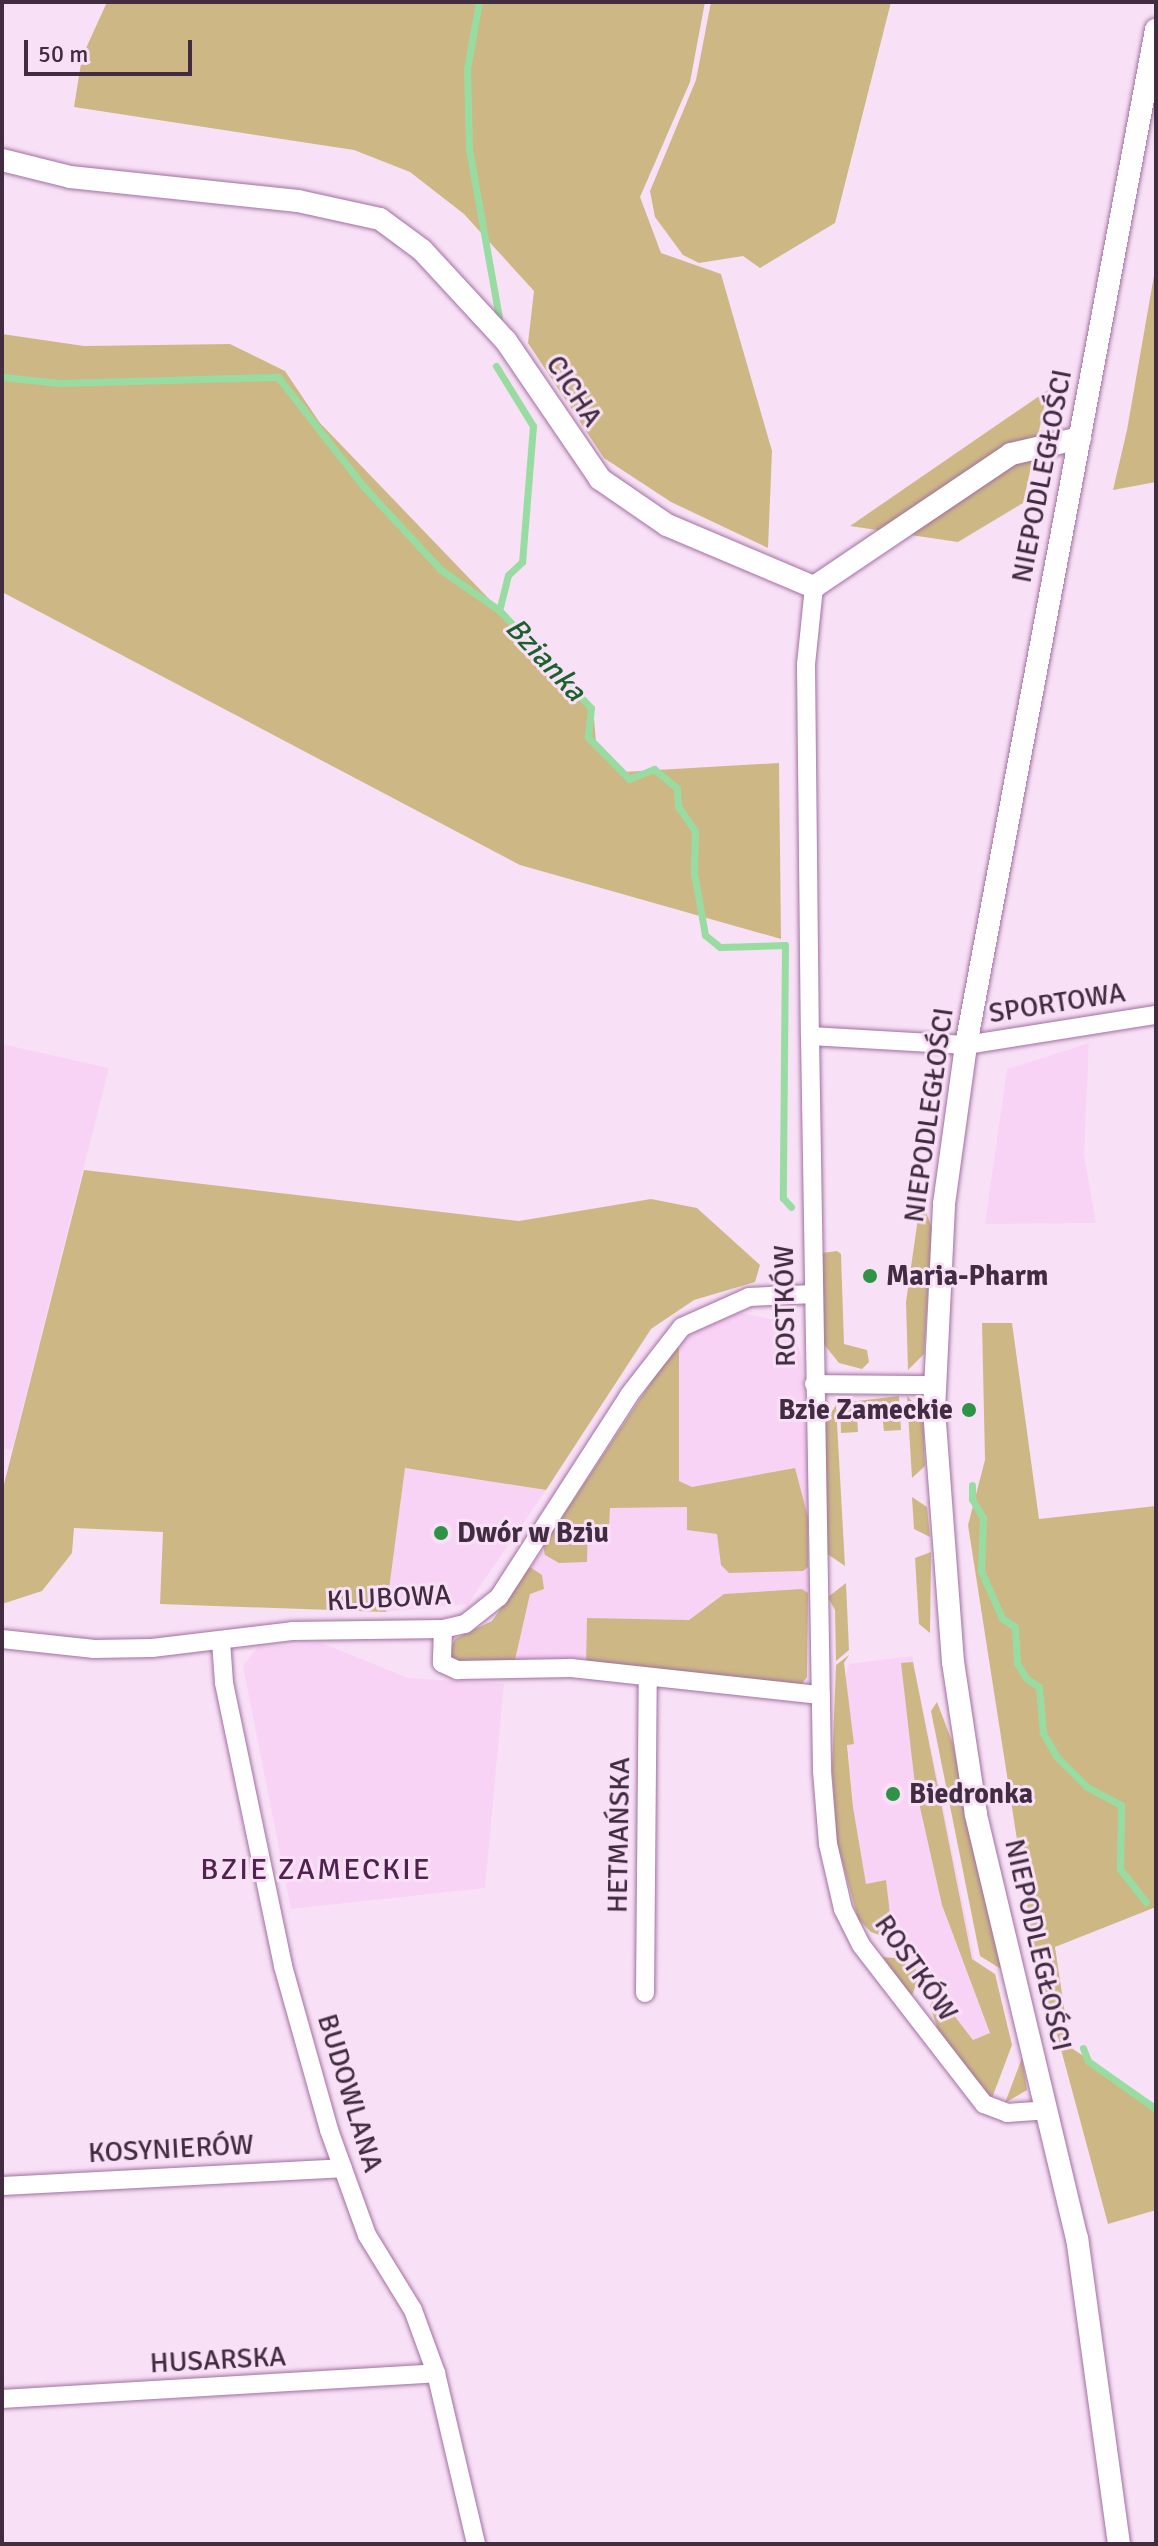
<!DOCTYPE html>
<html>
<head>
<meta charset="utf-8">
<style>
  body { margin:0 }
  #map { position:relative; width:1158px; height:2546px; overflow:hidden; background:#f8e1f6; font-family:Signika,sans-serif }
  div>[style] { position:absolute }
  .built>* { inset:0; background:#f9d3f6 }
  .green>* { inset:0; background:#cdb885 }
  .stream>* { height:7px; margin:-3.5px; padding:0 3.5px; transform-origin:3.5px; border-radius:3.5px; background:#99dca2 }
  .roads { filter:drop-shadow(0 0 2px #a36fa1) drop-shadow(0 0 2px #a36fa1) }
  .minor>* { height:18px; margin:-9px; padding:0 9px; transform-origin:9px; border-radius:9px; background:#fff }
  .tertiary>* { height:22px; margin:-11px; padding:0 11px; transform-origin:11px; border-radius:11px; background:#fff }
  .dots>* { width:22px; height:22px; translate:-50% -50%; box-sizing:border-box; border:4px solid #f8e1f6; border-radius:50% }
  span { translate:-50% -50%; white-space:nowrap; text-align:center; line-height:1.15; -webkit-text-stroke:6px #f8e1f6; paint-order:stroke }
  .street-label { font-size:28px; color:#422c41 }
  .poi-label { font-size:28px; color:#422c41; font-weight:700 }
  .left { translate:0 -50%; text-align:left }
  .right { translate:-100% -50%; text-align:right }
  .water-label { font-size:30px; color:#1b612d; font-style:italic }
  .neighbourhood-label { font-size:30px; color:#512250; letter-spacing:2px }
  .frame { position:absolute; inset:0; border:4px solid #422c41; pointer-events:none }
  .scale { position:absolute; left:24px; top:40px; width:168px; height:36px; box-sizing:border-box; border:4px solid #422c41; border-top:0; padding-left:10px; font-size:24px; line-height:28px; white-space:nowrap; color:#422c41; -webkit-text-stroke:6px #f8e1f6; paint-order:stroke }
</style>
</head>
<body>
<div id="map">
  <div class="built">
    <div style="clip-path:polygon(1089px 1043px,1084px 1155px,1096px 1223px,985px 1224px,1007px 1069px)"></div>
    <div style="clip-path:polygon(2px 1044px,109px 1068px,12px 1450px,2px 1448px)"></div>
    <div style="clip-path:polygon(736px 1312px,776px 1320px,794px 1337px,801px 1355px,808px 1454px,807px 1677px,514px 1664px,455px 1639px,492px 1621px,507px 1604px,675px 1346px,702px 1326px)"></div>
    <div style="clip-path:polygon(405px 1468px,546px 1490px,468px 1604px,386px 1612px)"></div>
    <div style="clip-path:polygon(322px 1643px,408px 1678px,504px 1684px,485px 1888px,291px 1909px,243px 1666px,257px 1648px)"></div>
    <div style="clip-path:polygon(912px 1656px,990px 2033px,973px 2040px,915px 1966px,866px 1885px,853px 1807px,843px 1684px,849px 1664px)"></div>
  </div>
  <div class="green">
    <div style="clip-path:polygon(107px 2px,705px 2px,690px 82px,640px 197px,661px 253px,721px 274px,772px 451px,768px 548px,671px 502px,604px 458px,528px 343px,534px 291px,464px 214px,410px 172px,354px 150px,74px 107px,82px 57px)"></div>
    <div style="clip-path:polygon(711px 2px,891px 2px,835px 223px,760px 268px,743px 256px,699px 263px,683px 255px,655px 217px,650px 191px,696px 80px)"></div>
    <div style="clip-path:polygon(1156px 264px,1156px 482px,1113px 490px,1127px 430px)"></div>
    <div style="clip-path:polygon(2px 334px,84px 346px,230px 344px,285px 371px,320px 423px,593px 707px,596px 742px,623px 772px,779px 763px,781px 939px,520px 865px,2px 592px)"></div>
    <div style="clip-path:polygon(1048px 390px,1023px 503px,958px 542px,850px 526px)"></div>
    <div style="clip-path:polygon(84px 1170px,519px 1221px,651px 1199px,697px 1208px,760px 1265px,755px 1282px,694px 1300px,651px 1329px,546px 1490px,405px 1468px,386px 1612px,160px 1604px,163px 1532px,74px 1528px,72px 1553px,42px 1591px,2px 1604px,2px 1492px)"></div>
    <div style="clip-path:polygon(919px 1211px,926px 1212px,932px 1228px,924px 1354px,908px 1370px,906px 1302px)"></div>
    <div style="clip-path:polygon(837px 1251px,841px 1254px,844px 1344px,867px 1350px,869px 1362px,862px 1369px,839px 1363px,823px 1343px,822px 1253px)"></div>
    <div style="clip-path:polygon(982px 1323px,1012px 1323px,1039px 1519px,1156px 1506px,1156px 1907px,1055px 1947px,1070px 2047px,1156px 2105px,1156px 2210px,1108px 2224px,1034px 1949px,968px 1525px,985px 1460px)"></div>
    <div style="clip-path:polygon(675px 1346px,679px 1348px,679px 1481px,692px 1487px,795px 1468px,808px 1517px,808px 1567px,803px 1571px,729px 1573px,721px 1565px,717px 1534px,687px 1530px,687px 1507px,610px 1508px,609px 1528px,588px 1530px,587px 1562px,559px 1563px,545px 1555px,543px 1546px)"></div>
    <div style="clip-path:polygon(899px 1396px,901px 1430px,884px 1431px,882px 1414px,857px 1416px,858px 1432px,841px 1433px,840px 1403px)"></div>
    <div style="clip-path:polygon(907px 1396px,923px 1412px,925px 1466px,912px 1478px)"></div>
    <div style="clip-path:polygon(836px 1405px,845px 1566px,826px 1553px,825px 1422px)"></div>
    <div style="clip-path:polygon(912px 1497px,927px 1507px,930px 1537px,914px 1529px)"></div>
    <div style="clip-path:polygon(931px 1552px,930px 1633px,919px 1624px,915px 1558px)"></div>
    <div style="clip-path:polygon(530px 1567px,542px 1575px,544px 1589px,530px 1594px,514px 1664px,454px 1665px,447px 1657px,455px 1639px,492px 1621px)"></div>
    <div style="clip-path:polygon(846px 1583px,849px 1650px,836px 1661px,835px 1610px,828px 1597px)"></div>
    <div style="clip-path:polygon(802px 1589px,808px 1593px,807px 1677px,801px 1685px,586px 1665px,587px 1618px,689px 1620px,724px 1594px)"></div>
    <div style="clip-path:polygon(849px 1655px,844px 1663px,854px 1744px,847px 1745px,853px 1807px,866px 1884px,886px 1880px,893px 1940px,871px 1932px,858px 1919px,837px 1842px,832px 1770px,836px 1665px)"></div>
    <div style="clip-path:polygon(913px 1662px,972px 1959px,995px 1974px,1012px 2045px,992px 2098px,940px 2036px,930px 2006px,936px 1992px,973px 2040px,990px 2033px,942px 1905px,915px 1785px,901px 1663px)"></div>
    <div style="clip-path:polygon(937px 1702px,953px 1744px,1001px 1969px,980px 1956px,931px 1711px)"></div>
    <div style="clip-path:polygon(883px 1957px,906px 1959px,915px 1966px,919px 1977px,911px 1998px)"></div>
    <div style="clip-path:polygon(1022px 2058px,1027px 2090px,1005px 2103px)"></div>
  </div>
  <div class="stream">
    <div style="left:479px;top:2px;width:68px;rotate:100.2deg"></div>
    <div style="left:467px;top:69px;width:80px;rotate:88.6deg"></div>
    <div style="left:469px;top:149px;width:171px;rotate:79.9deg"></div>
    <div style="left:496px;top:366px;width:70px;rotate:58.3deg"></div>
    <div style="left:533px;top:426px;width:136px;rotate:94.6deg"></div>
    <div style="left:522px;top:562px;width:19px;rotate:137deg"></div>
    <div style="left:508px;top:575px;width:36px;rotate:104deg"></div>
    <div style="left:499px;top:610px;width:134px;rotate:46.8deg"></div>
    <div style="left:591px;top:708px;width:29px;rotate:96deg"></div>
    <div style="left:588px;top:737px;width:59px;rotate:45.7deg"></div>
    <div style="left:629px;top:779px;width:27px;rotate:-22deg"></div>
    <div style="left:654px;top:769px;width:30px;rotate:40deg"></div>
    <div style="left:677px;top:788px;width:18px;rotate:87deg"></div>
    <div style="left:678px;top:806px;width:30px;rotate:56deg"></div>
    <div style="left:695px;top:831px;width:42px;rotate:91.4deg"></div>
    <div style="left:694px;top:873px;width:63px;rotate:79.9deg"></div>
    <div style="left:705px;top:935px;width:19px;rotate:39deg"></div>
    <div style="left:720px;top:947px;width:65px;rotate:-1.8deg"></div>
    <div style="left:785px;top:945px;width:253px;rotate:90.5deg"></div>
    <div style="left:783px;top:1198px;width:12px;rotate:48deg"></div>
    <div style="left:2px;top:377px;width:58px;rotate:5.9deg"></div>
    <div style="left:60px;top:383px;width:218px;rotate:-1.6deg"></div>
    <div style="left:278px;top:377px;width:140px;rotate:52deg"></div>
    <div style="left:364px;top:487px;width:113px;rotate:47.1deg"></div>
    <div style="left:441px;top:570px;width:70px;rotate:34.6deg"></div>
    <div style="left:972px;top:1485px;width:14px;rotate:90deg"></div>
    <div style="left:972px;top:1499px;width:22px;rotate:60deg"></div>
    <div style="left:983px;top:1518px;width:53px;rotate:92.2deg"></div>
    <div style="left:981px;top:1571px;width:51px;rotate:65.9deg"></div>
    <div style="left:1002px;top:1618px;width:16px;rotate:35deg"></div>
    <div style="left:1015px;top:1627px;width:36px;rotate:87deg"></div>
    <div style="left:1017px;top:1663px;width:17px;rotate:59deg"></div>
    <div style="left:1026px;top:1678px;width:16px;rotate:35deg"></div>
    <div style="left:1039px;top:1687px;width:46px;rotate:85deg"></div>
    <div style="left:1043px;top:1733px;width:28px;rotate:60deg"></div>
    <div style="left:1057px;top:1757px;width:42px;rotate:45deg"></div>
    <div style="left:1087px;top:1787px;width:38px;rotate:28deg"></div>
    <div style="left:1121px;top:1805px;width:64px;rotate:90.9deg"></div>
    <div style="left:1120px;top:1869px;width:42px;rotate:51.8deg"></div>
    <div style="left:1083px;top:2048px;width:14px;rotate:69deg"></div>
    <div style="left:1088px;top:2061px;width:83px;rotate:35.2deg"></div>
  </div>
  <div class="roads">
    <div class="minor">
      <div style="left:814px;top:587px;width:78px;rotate:95.9deg"></div>
      <div style="left:806px;top:665px;width:371px;rotate:89.4deg"></div>
      <div style="left:810px;top:1036px;width:735px;rotate:89.06deg"></div>
      <div style="left:822px;top:1771px;width:73px;rotate:85.3deg"></div>
      <div style="left:828px;top:1844px;width:67px;rotate:77deg"></div>
      <div style="left:843px;top:1909px;width:40px;rotate:63.4deg"></div>
      <div style="left:861px;top:1945px;width:201px;rotate:52.3deg"></div>
      <div style="left:984px;top:2104px;width:25px;rotate:21deg"></div>
      <div style="left:1007px;top:2113px;width:39px;rotate:-4deg"></div>
      <div style="left:810px;top:1036px;width:156px;rotate:3.3deg"></div>
      <div style="left:966px;top:1045px;width:192px;rotate:-9deg"></div>
      <div style="left:814px;top:1384px;width:121px;rotate:0.5deg"></div>
      <div style="left:443px;top:1629px;width:34px;rotate:92deg"></div>
      <div style="left:442px;top:1663px;width:17px;rotate:25deg"></div>
      <div style="left:457px;top:1670px;width:114px;rotate:-1deg"></div>
      <div style="left:571px;top:1668px;width:251px;rotate:6.2deg"></div>
      <div style="left:2px;top:1639px;width:93px;rotate:6.2deg"></div>
      <div style="left:94px;top:1649px;width:58px;rotate:-1deg"></div>
      <div style="left:152px;top:1648px;width:141px;rotate:-6.9deg"></div>
      <div style="left:292px;top:1631px;width:151px;rotate:-0.8deg"></div>
      <div style="left:443px;top:1629px;width:23px;rotate:-13deg"></div>
      <div style="left:465px;top:1624px;width:43px;rotate:-38.5deg"></div>
      <div style="left:499px;top:1597px;width:240px;rotate:-57.2deg"></div>
      <div style="left:629px;top:1395px;width:86px;rotate:-52.1deg"></div>
      <div style="left:682px;top:1327px;width:73px;rotate:-24.1deg"></div>
      <div style="left:749px;top:1297px;width:64px;rotate:-2.7deg"></div>
      <div style="left:221px;top:1641px;width:42px;rotate:85.9deg"></div>
      <div style="left:224px;top:1683px;width:289px;rotate:78.2deg"></div>
      <div style="left:283px;top:1966px;width:170px;rotate:74.3deg"></div>
      <div style="left:329px;top:2130px;width:112px;rotate:70.1deg"></div>
      <div style="left:367px;top:2235px;width:88px;rotate:58.5deg"></div>
      <div style="left:413px;top:2310px;width:67px;rotate:69.9deg"></div>
      <div style="left:436px;top:2373px;width:176px;rotate:76.8deg"></div>
      <div style="left:645px;top:1993px;width:315px;rotate:-89.5deg"></div>
      <div style="left:2px;top:2186px;width:341px;rotate:-3deg"></div>
      <div style="left:2px;top:2399px;width:435px;rotate:-3.4deg"></div>
    </div>
    <div class="tertiary">
      <div style="left:2px;top:160px;width:70px;rotate:14deg"></div>
      <div style="left:70px;top:177px;width:229px;rotate:6deg"></div>
      <div style="left:298px;top:201px;width:84px;rotate:12.4deg"></div>
      <div style="left:380px;top:219px;width:52px;rotate:36.4deg"></div>
      <div style="left:422px;top:250px;width:124px;rotate:47.3deg"></div>
      <div style="left:506px;top:341px;width:167px;rotate:55.7deg"></div>
      <div style="left:600px;top:479px;width:81px;rotate:34.5deg"></div>
      <div style="left:667px;top:525px;width:160px;rotate:22.9deg"></div>
      <div style="left:814px;top:587px;width:238px;rotate:-34deg"></div>
      <div style="left:1011px;top:454px;width:71px;rotate:-13.1deg"></div>
      <div style="left:1119px;top:2544px;width:308px;rotate:-97.8deg"></div>
      <div style="left:1077px;top:2239px;width:437px;rotate:-103.4deg"></div>
      <div style="left:976px;top:1814px;width:154px;rotate:-98.6deg"></div>
      <div style="left:953px;top:1662px;width:253px;rotate:-94.3deg"></div>
      <div style="left:934px;top:1410px;width:206px;rotate:-87.2deg"></div>
      <div style="left:944px;top:1204px;width:161px;rotate:-82.1deg"></div>
      <div style="left:966px;top:1045px;width:1033px;rotate:-79.4deg"></div>
    </div>
  </div>
  <div class="dots">
    <div style="left:870px;top:1276px;background:#2e9247"></div>
    <div style="left:969px;top:1410px;background:#2e9247"></div>
    <div style="left:441px;top:1533px;background:#2e9247"></div>
    <div style="left:893px;top:1794px;background:#2e9247"></div>
  </div>
  <div class="street-label">
    <span style="left:574px;top:391px;rotate:57deg">CICHA</span>
    <span style="left:1042px;top:476px;rotate:-79deg">NIEPODLEGŁOŚCI</span>
    <span style="left:1057px;top:1003px;rotate:-9deg">SPORTOWA</span>
    <span style="left:929px;top:1115px;rotate:-82deg">NIEPODLEGŁOŚCI</span>
    <span style="left:785px;top:1306px;rotate:-91deg">ROSTKÓW</span>
    <span style="left:389px;top:1598px;rotate:-3deg">KLUBOWA</span>
    <span style="left:619px;top:1835px;rotate:-89deg">HETMAŃSKA</span>
    <span style="left:1038px;top:1945px;rotate:77deg">NIEPODLEGŁOŚCI</span>
    <span style="left:916px;top:1968px;rotate:55deg">ROSTKÓW</span>
    <span style="left:350px;top:2093px;rotate:73deg">BUDOWLANA</span>
    <span style="left:171px;top:2149px;rotate:-3deg">KOSYNIERÓW</span>
    <span style="left:218px;top:2360px;rotate:-3deg">HUSARSKA</span>
  </div>
  <div class="poi-label">
    <span class="left" style="left:886px;top:1276px">Maria-Pharm</span>
    <span class="right" style="left:953px;top:1410px">Bzie Zameckie</span>
    <span class="left" style="left:457px;top:1533px">Dwór w Bziu</span>
    <span class="left" style="left:909px;top:1794px">Biedronka</span>
  </div>
  <div class="water-label">
    <span style="left:545px;top:660px;rotate:47deg">Bzianka</span>
  </div>
  <div class="neighbourhood-label">
    <span style="left:316px;top:1870px">BZIE ZAMECKIE</span>
  </div>
  <div class="frame"></div>
  <div class="scale">50 m</div>
</div>
</body>
</html>
